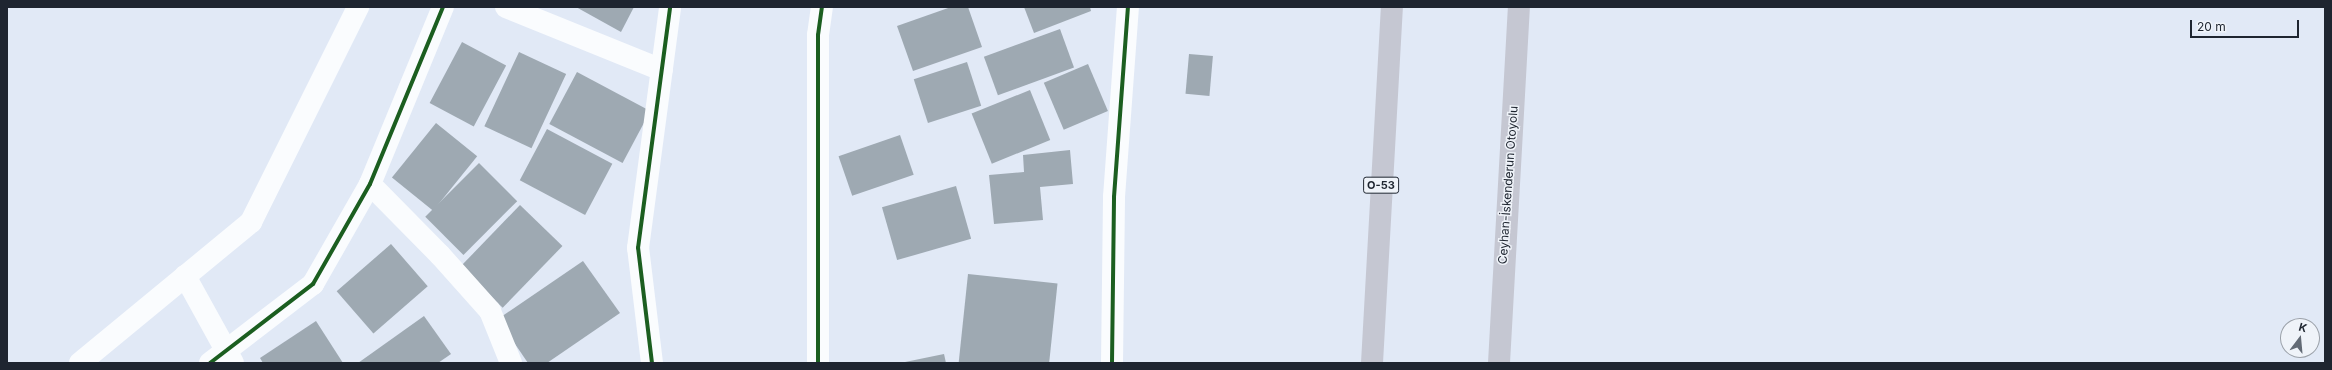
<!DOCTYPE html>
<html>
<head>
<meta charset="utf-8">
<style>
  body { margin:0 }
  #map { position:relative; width:2332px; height:370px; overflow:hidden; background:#e1e9f6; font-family:Inter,sans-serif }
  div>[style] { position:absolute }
  .building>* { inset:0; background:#9ea9b2; transform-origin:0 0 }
  .lane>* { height:22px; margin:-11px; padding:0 11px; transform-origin:11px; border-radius:11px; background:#fafcfe }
  .street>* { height:22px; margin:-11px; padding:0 11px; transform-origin:11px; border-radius:11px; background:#fafcfe }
  .highway>* { height:22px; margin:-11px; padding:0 11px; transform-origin:11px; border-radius:11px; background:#c5c7d2 }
  .cycleway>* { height:4px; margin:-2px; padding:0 2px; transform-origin:2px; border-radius:2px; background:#1b5e20 }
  span { translate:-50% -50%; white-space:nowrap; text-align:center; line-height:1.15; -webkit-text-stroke:3px #eff3f9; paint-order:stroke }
  .shield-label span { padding:1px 3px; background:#eff3f9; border:1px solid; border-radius:3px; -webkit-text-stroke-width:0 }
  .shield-label { font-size:11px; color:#1e2530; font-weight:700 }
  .street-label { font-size:12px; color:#1e2530 }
  .frame { position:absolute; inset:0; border:8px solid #1e2530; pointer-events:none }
  .north { position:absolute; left:2280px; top:318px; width:40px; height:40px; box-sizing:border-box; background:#eff3f9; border:1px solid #9ba1a9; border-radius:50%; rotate:16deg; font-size:11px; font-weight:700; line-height:16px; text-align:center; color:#1e2530 }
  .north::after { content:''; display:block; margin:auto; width:14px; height:18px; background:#626a75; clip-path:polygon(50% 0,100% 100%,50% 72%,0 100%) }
  .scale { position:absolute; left:2190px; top:20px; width:109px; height:18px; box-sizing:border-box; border:2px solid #1e2530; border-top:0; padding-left:5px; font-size:12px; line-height:14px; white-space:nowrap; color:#1e2530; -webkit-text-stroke:3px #eff3f9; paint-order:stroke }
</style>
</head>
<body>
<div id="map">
  <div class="building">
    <div style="clip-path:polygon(576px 7px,634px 7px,621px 32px)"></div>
    <div style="clip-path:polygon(951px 7px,968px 7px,982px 47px,913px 71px,897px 26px)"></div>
    <div style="clip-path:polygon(1024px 7px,1090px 7px,1091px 11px,1034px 33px)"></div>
    <div style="left:1060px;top:29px;width:41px;height:81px;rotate:70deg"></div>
    <div style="left:462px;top:42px;width:50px;height:69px;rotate:28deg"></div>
    <div style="left:519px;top:52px;width:52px;height:82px;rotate:25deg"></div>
    <div style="left:1189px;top:54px;width:24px;height:40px;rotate:5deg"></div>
    <div style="left:967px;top:62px;width:46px;height:56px;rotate:72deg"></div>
    <div style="left:1088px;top:64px;width:51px;height:48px;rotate:67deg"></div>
    <div style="left:577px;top:72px;width:83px;height:59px;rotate:28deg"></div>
    <div style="left:1030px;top:90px;width:54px;height:63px;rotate:68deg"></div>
    <div style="left:436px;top:123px;width:53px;height:70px;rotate:39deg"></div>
    <div style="left:547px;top:129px;width:74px;height:58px;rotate:28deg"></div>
    <div style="left:900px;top:135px;width:42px;height:65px;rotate:71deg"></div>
    <div style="clip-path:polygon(1070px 150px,1073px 184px,1040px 187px,1043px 220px,994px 224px,989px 175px,1024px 172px,1023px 155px)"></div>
    <div style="left:479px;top:163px;width:54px;height:76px;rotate:45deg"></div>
    <div style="left:956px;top:186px;width:55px;height:77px;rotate:74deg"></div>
    <div style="left:520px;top:205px;width:59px;height:86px;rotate:44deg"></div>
    <div style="left:391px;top:244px;width:56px;height:72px;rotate:49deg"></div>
    <div style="clip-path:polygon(583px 261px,620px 313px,547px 363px,528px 363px,498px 319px)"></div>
    <div style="left:968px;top:274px;width:90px;height:90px;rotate:6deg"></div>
    <div style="clip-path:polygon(424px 316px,451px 354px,438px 363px,358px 363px)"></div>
    <div style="clip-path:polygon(316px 321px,343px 363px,263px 363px,260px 358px)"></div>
    <div style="clip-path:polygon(944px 354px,946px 363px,905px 363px,905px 362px)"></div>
  </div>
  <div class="lane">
    <div style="left:80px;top:363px;width:222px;rotate:-39.5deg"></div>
    <div style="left:251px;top:222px;width:240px;rotate:-63.5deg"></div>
  </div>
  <div class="street">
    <div style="left:506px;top:7px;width:168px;rotate:22deg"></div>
    <div style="left:370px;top:184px;width:100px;rotate:45.4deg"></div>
    <div style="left:440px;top:255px;width:75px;rotate:48.2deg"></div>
    <div style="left:490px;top:311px;width:56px;rotate:68deg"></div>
    <div style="left:185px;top:276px;width:99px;rotate:61.1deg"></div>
    <div style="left:210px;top:363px;width:130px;rotate:-37.5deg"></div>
    <div style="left:313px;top:284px;width:115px;rotate:-60.3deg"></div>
    <div style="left:370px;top:184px;width:191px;rotate:-67.6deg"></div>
    <div style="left:652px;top:363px;width:116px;rotate:-96.9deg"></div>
    <div style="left:638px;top:248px;width:243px;rotate:-82.4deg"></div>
    <div style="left:818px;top:363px;width:328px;rotate:-90deg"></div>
    <div style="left:818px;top:35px;width:28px;rotate:-82deg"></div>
    <div style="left:1112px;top:363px;width:166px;rotate:-89.3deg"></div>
    <div style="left:1114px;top:197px;width:191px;rotate:-85.8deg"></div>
  </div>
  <div class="highway">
    <div style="left:1372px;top:363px;width:357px;rotate:-86.8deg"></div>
    <div style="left:1499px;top:363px;width:357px;rotate:-86.8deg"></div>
  </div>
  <div class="cycleway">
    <div style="left:210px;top:363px;width:130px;rotate:-37.5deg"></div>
    <div style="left:313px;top:284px;width:115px;rotate:-60.3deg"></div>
    <div style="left:370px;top:184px;width:191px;rotate:-67.6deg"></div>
    <div style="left:652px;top:363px;width:116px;rotate:-96.9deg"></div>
    <div style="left:638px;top:248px;width:243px;rotate:-82.4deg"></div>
    <div style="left:818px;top:363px;width:328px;rotate:-90deg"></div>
    <div style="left:818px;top:35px;width:28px;rotate:-82deg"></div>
    <div style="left:1112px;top:363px;width:166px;rotate:-89.3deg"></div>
    <div style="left:1114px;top:197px;width:191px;rotate:-85.8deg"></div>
  </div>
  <div class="shield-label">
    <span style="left:1381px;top:185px">O-53</span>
  </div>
  <div class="street-label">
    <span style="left:1508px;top:185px;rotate:-86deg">Ceyhan-İskenderun Otoyolu</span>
  </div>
  <div class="frame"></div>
  <div class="north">K</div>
  <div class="scale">20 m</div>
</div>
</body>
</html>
